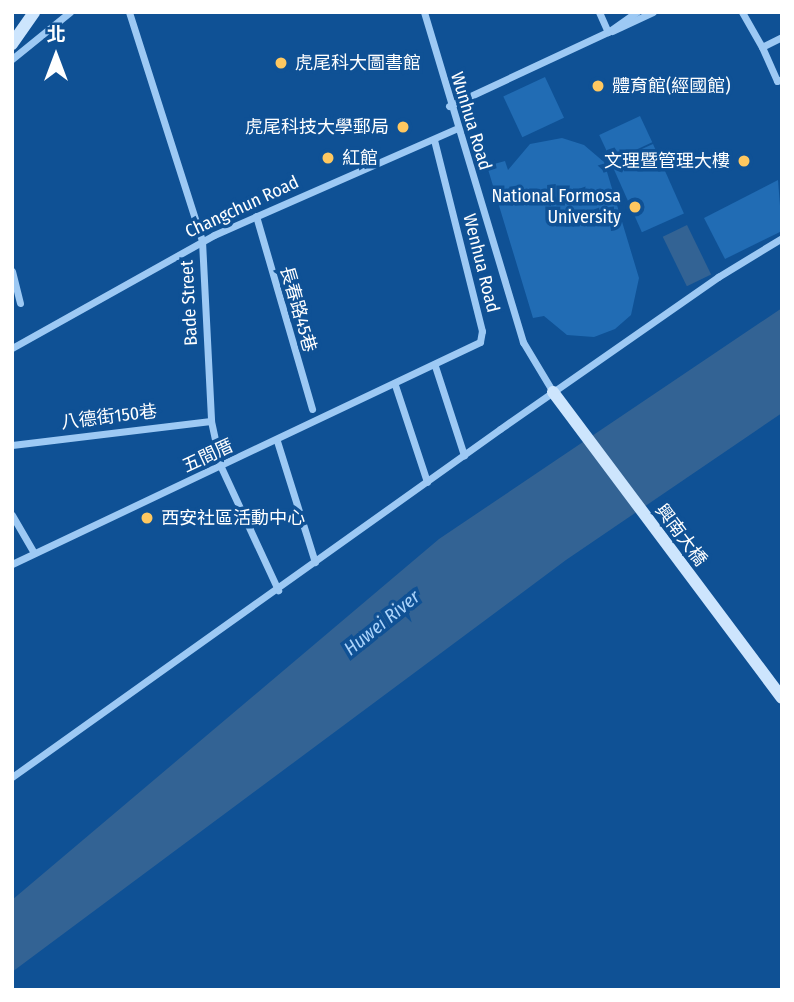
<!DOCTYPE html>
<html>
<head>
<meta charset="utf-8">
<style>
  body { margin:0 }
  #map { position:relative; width:794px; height:1002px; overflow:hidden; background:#0f5195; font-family:"Fira Sans Condensed","Noto Sans TC",sans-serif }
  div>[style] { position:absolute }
  .green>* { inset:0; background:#216cb4; transform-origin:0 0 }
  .water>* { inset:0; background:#336394; transform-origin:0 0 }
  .street>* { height:7px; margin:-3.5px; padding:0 3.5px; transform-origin:3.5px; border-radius:3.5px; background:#9dc9f4 }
  .secondary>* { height:12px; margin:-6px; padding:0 6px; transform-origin:6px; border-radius:6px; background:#cde5fd }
  .dots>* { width:19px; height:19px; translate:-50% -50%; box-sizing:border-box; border:4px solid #0f5195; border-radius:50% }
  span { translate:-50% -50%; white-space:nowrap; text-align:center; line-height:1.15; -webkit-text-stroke:7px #0f5195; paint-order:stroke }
  .poi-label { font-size:18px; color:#fff }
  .left { translate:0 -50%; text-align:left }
  .right { translate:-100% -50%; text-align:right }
  .street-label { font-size:18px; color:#fff }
  .water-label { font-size:19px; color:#aad3fb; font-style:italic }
  .frame { position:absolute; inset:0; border:14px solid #fff; pointer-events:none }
  .north { position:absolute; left:21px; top:21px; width:70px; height:70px; -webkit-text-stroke:5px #0f5195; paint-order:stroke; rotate:0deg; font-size:19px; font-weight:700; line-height:28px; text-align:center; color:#fff }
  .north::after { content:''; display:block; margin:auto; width:24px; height:32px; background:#fff; clip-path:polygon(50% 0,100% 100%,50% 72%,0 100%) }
</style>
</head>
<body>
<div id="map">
  <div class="green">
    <div style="left:545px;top:77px;width:45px;height:46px;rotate:65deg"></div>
    <div style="left:640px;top:116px;width:29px;height:45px;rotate:65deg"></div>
    <div style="clip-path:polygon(562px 138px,584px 145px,604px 162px,639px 278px,631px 315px,615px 329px,594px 337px,567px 335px,544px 316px,533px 318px,487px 166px,505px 161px,508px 170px,530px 144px)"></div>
    <div style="left:653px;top:144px;width:76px;height:46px;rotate:66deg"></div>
    <div style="clip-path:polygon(778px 180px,782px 231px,725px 259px,704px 218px)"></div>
  </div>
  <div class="water">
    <div style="left:687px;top:225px;width:55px;height:27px;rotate:64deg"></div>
    <div style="clip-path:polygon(782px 308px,782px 413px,566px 560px,12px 972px,12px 900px,439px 539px)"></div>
  </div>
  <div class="street">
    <div style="left:129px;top:12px;width:240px;rotate:72.3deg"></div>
    <div style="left:202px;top:241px;width:180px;rotate:87.1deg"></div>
    <div style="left:211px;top:421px;width:47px;rotate:77.7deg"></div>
    <div style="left:221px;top:467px;width:136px;rotate:65.1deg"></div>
    <div style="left:424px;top:12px;width:345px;rotate:73.3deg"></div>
    <div style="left:523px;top:342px;width:58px;rotate:59deg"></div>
    <div style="left:599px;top:12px;width:22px;rotate:66deg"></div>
    <div style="left:742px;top:12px;width:40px;rotate:60.3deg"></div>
    <div style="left:762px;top:47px;width:22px;rotate:-27deg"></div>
    <div style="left:612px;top:31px;width:45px;rotate:-24.9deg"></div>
    <div style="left:762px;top:47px;width:37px;rotate:66deg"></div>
    <div style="left:777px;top:81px;width:5px;rotate:-22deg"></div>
    <div style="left:12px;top:59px;width:75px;rotate:-39deg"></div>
    <div style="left:449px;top:106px;width:175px;rotate:-25deg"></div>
    <div style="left:608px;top:32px;width:35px;rotate:-35deg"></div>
    <div style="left:256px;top:216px;width:201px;rotate:73.8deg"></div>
    <div style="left:12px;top:271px;width:33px;rotate:76deg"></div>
    <div style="left:12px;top:348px;width:231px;rotate:-29.2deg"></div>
    <div style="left:214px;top:235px;width:264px;rotate:-23.7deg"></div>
    <div style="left:435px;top:366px;width:94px;rotate:72deg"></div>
    <div style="left:395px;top:385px;width:102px;rotate:71.7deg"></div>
    <div style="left:277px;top:441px;width:127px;rotate:72.6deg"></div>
    <div style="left:12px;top:445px;width:200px;rotate:-6.9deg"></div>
    <div style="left:12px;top:515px;width:44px;rotate:59.9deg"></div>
    <div style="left:12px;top:564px;width:518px;rotate:-25.38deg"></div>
    <div style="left:480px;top:342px;width:11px;rotate:-80deg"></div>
    <div style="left:482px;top:331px;width:197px;rotate:-104.1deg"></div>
    <div style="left:12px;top:777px;width:599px;rotate:-35.49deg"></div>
    <div style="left:500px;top:429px;width:266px;rotate:-34.9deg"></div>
    <div style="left:718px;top:277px;width:75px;rotate:-31.4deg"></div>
  </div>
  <div class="secondary">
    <div style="left:12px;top:44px;width:39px;rotate:-55deg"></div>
    <div style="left:553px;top:392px;width:382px;rotate:53.2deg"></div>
  </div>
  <div class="dots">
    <div style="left:281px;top:63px;background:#ffc860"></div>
    <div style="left:598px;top:86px;background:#ffc860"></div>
    <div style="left:403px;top:127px;background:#ffc860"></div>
    <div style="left:328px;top:158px;background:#ffc860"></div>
    <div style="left:744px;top:161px;background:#ffc860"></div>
    <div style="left:635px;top:207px;background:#ffc860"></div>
    <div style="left:147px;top:518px;background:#ffc860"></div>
  </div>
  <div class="poi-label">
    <span class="left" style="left:295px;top:63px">虎尾科大圖書館</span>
    <span class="left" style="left:612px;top:86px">體育館(經國館)</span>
    <span class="right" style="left:389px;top:127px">虎尾科技大學郵局</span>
    <span class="left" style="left:342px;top:158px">紅館</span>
    <span class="right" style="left:730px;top:161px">文理暨管理大樓</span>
    <span class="right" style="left:621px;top:207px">National Formosa<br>University</span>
    <span class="left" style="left:161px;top:518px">西安社區活動中心</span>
  </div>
  <div class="street-label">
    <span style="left:471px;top:121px;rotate:73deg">Wunhua Road</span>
    <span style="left:242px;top:207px;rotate:-25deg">Changchun Road</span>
    <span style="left:481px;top:263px;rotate:76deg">Wenhua Road</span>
    <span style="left:189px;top:303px;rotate:-93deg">Bade Street</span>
    <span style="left:298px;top:309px;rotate:74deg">長春路45巷</span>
    <span style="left:109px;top:417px;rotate:-7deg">八德街150巷</span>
    <span style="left:208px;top:456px;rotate:-25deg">五間厝</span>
    <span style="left:681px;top:535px;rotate:53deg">興南大橋</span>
  </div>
  <div class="water-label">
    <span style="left:382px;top:623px;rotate:-39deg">Huwei River</span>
  </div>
  <div class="frame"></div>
  <div class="north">北</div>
</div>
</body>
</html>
